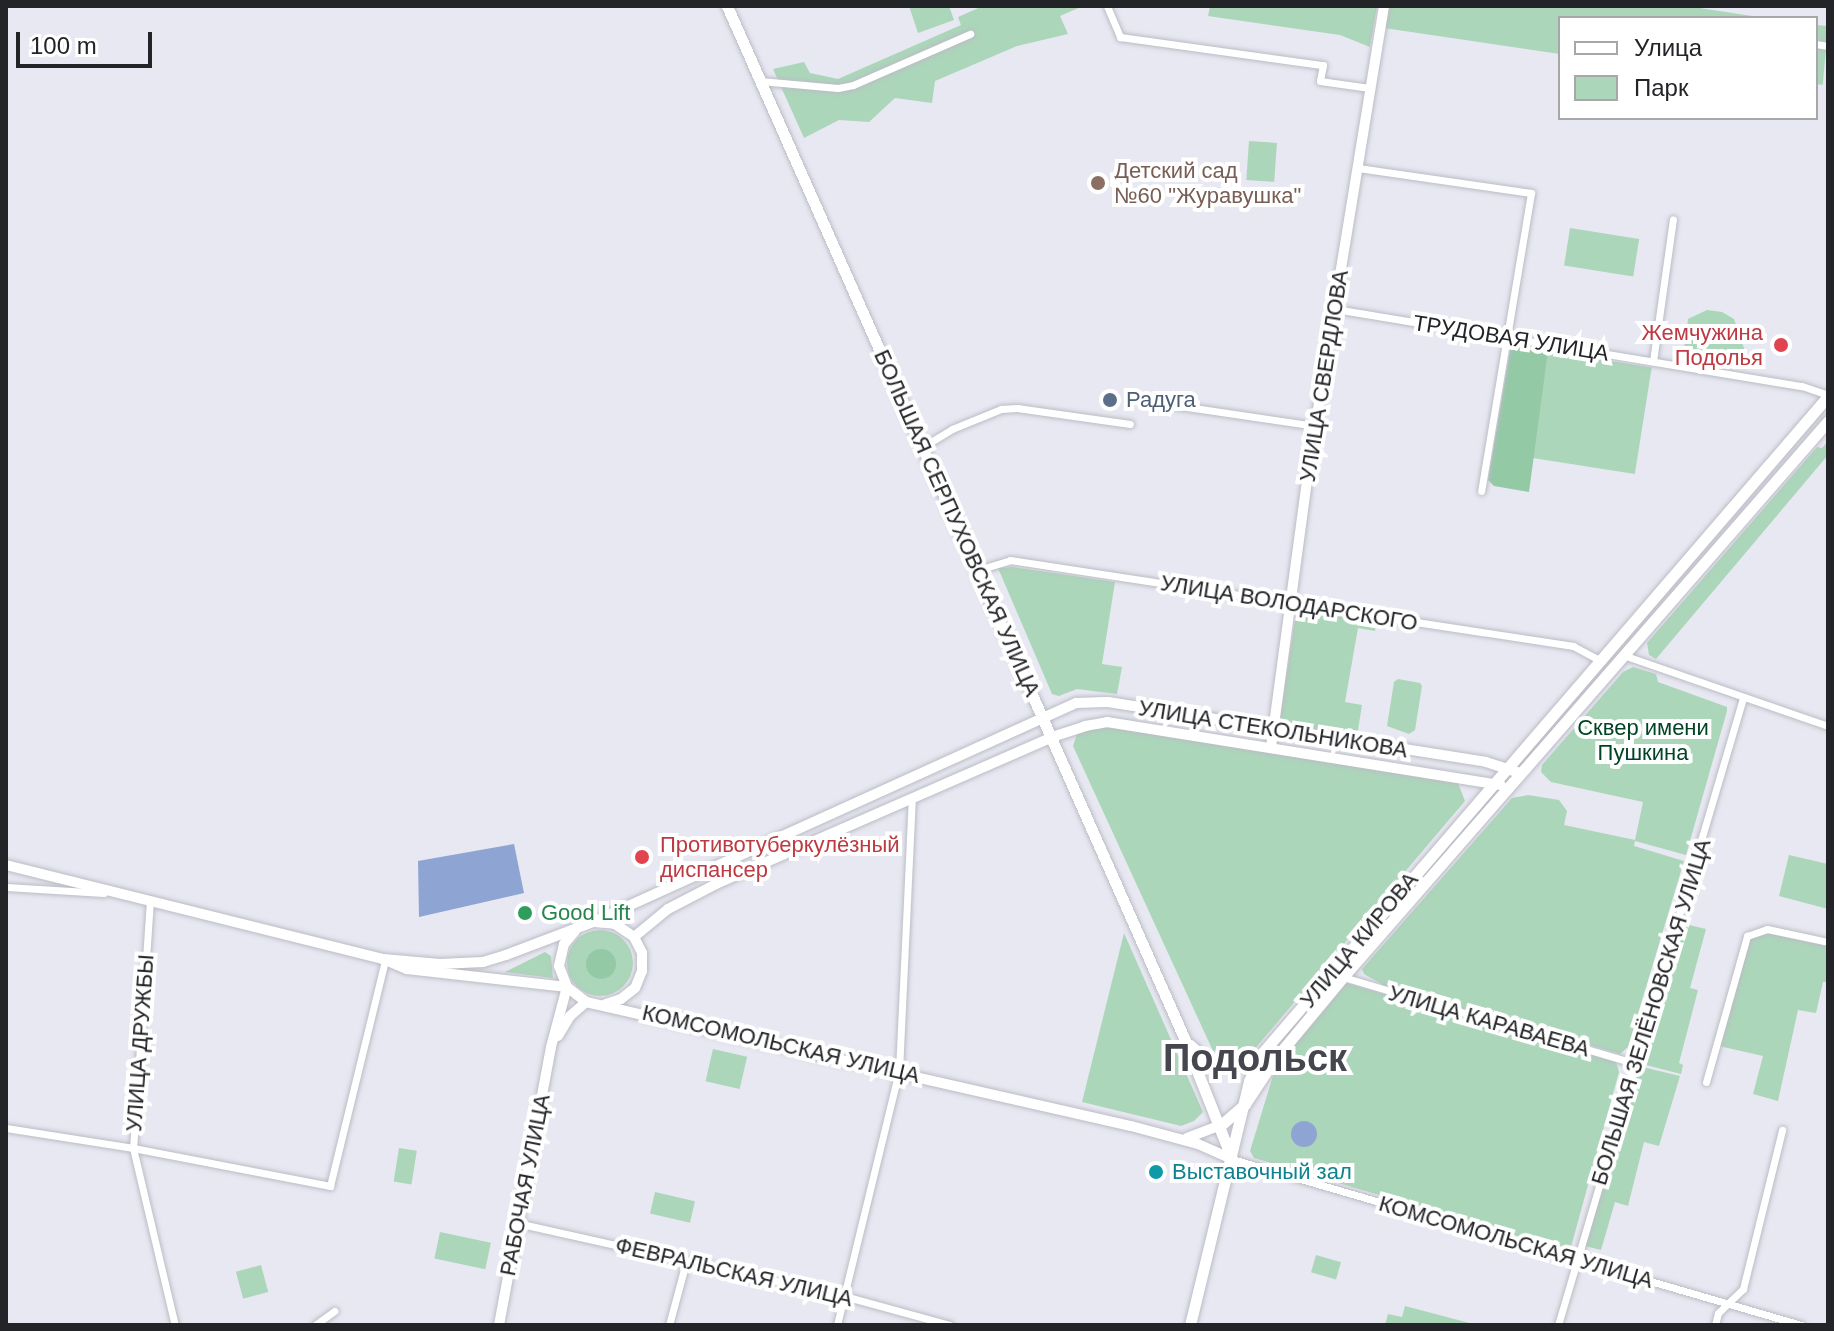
<!DOCTYPE html>
<html>
<head>
<meta charset="utf-8">
<style>
  body { margin:0 }
  #map { position:relative; width:1834px; height:1331px; overflow:hidden; background:#e7e8f1; font-family:Arial,sans-serif }
  div>[style] { position:absolute }
  .green>* { inset:0; background:#acd6ba; transform-origin:0 0 }
  .round { border-radius:50% }
  .forest>* { inset:0; background:#94c9a6 }
  .water>* { inset:0; background:#8ea5d4 }
  .roads { filter:drop-shadow(0 0 2px #bbbcc5) drop-shadow(0 0 2px #bbbcc5) }
  .street>* { height:7px; margin:-3.5px; padding:0 3.5px; transform-origin:3.5px; border-radius:3.5px; background:#fff }
  .secondary>* { height:10px; margin:-5px; padding:0 5px; transform-origin:5px; border-radius:5px; background:#fff }
  .primary>* { height:11px; margin:-5.5px; padding:0 5.5px; transform-origin:5.5px; border-radius:5.5px; background:#fff }
  .dots>* { width:22px; height:22px; translate:-50% -50%; box-sizing:border-box; border:4px solid #fff; border-radius:50% }
  span { translate:-50% -50%; white-space:nowrap; text-align:center; line-height:1.15; -webkit-text-stroke:8px #fff; paint-order:stroke }
  .education-label { font-size:22px; color:#785e54 }
  .left { translate:0 -50%; text-align:left }
  .health-label { font-size:22px; color:#be3a42 }
  .right { translate:-100% -50%; text-align:right }
  .street-label { font-size:22px; color:#232427 }
  .service-label { font-size:22px; color:#4e5e75 }
  .park-label { font-size:22px; color:#004425 }
  .leisure-label { font-size:22px; color:#27864d }
  .culture-label { font-size:22px; color:#0d838f }
  .town-label { font-size:38px; color:#46474e; font-weight:700 }
  .frame { position:absolute; inset:0; border:8px solid #232427; pointer-events:none }
  .legend { position:absolute; left:1558px; top:16px; width:260px; height:104px; box-sizing:border-box; background:#fff; border:2px solid #a7a7a9; margin:0; padding:10px 14px; list-style:none; font-size:24px; color:#232427 }
  .legend li { display:flex; align-items:center; gap:16px; height:40px }
  .legend b { width:40px; border:2px solid #a7a7a9 }
  .scale { position:absolute; left:16px; top:32px; width:136px; height:36px; box-sizing:border-box; border:4px solid #232427; border-top:0; padding-left:10px; font-size:24px; line-height:28px; white-space:nowrap; color:#232427; -webkit-text-stroke:6px #fff; paint-order:stroke }
</style>
</head>
<body>
<div id="map">
  <div class="green">
    <div style="clip-path:polygon(909px 6px,949px 6px,954px 20px,918px 33px)"></div>
    <div style="clip-path:polygon(983px 6px,1083px 6px,1060px 16px,1068px 34px,1017px 46px,935px 81px,932px 103px,895px 98px,869px 122px,839px 120px,804px 138px,773px 69px,804px 62px,810px 73px,838px 79px,961px 25px,958px 17px)"></div>
    <div style="clip-path:polygon(1210px 6px,1377px 6px,1370px 47px,1340px 35px,1208px 16px)"></div>
    <div style="clip-path:polygon(1388px 6px,1687px 6px,1765px 18px,1560px 18px,1560px 54px,1384px 28px)"></div>
    <div style="left:1816px;top:25px;width:12px;height:59px;rotate:5deg"></div>
    <div style="left:1249px;top:141px;width:28px;height:39px;rotate:4deg"></div>
    <div style="left:1570px;top:228px;width:70px;height:38px;rotate:9deg"></div>
    <div style="clip-path:polygon(1707px 310px,1722px 312px,1734px 319px,1750px 366px,1748px 369px,1683px 356px,1688px 319px)"></div>
    <div style="left:1548px;top:351px;width:105px;height:108px;rotate:9deg"></div>
    <div style="clip-path:polygon(1828px 441px,1828px 455px,1656px 659px,1649px 655px,1647px 643px,1817px 447px,1822px 448px)"></div>
    <div style="clip-path:polygon(1013px 567px,1115px 582px,1102px 664px,1122px 667px,1117px 694px,1077px 689px,1059px 696px,1052px 694px,998px 568px)"></div>
    <div style="clip-path:polygon(1297px 606px,1377px 618px,1375px 631px,1358px 628px,1345px 702px,1362px 705px,1357px 736px,1291px 726px,1280px 718px)"></div>
    <div style="clip-path:polygon(1633px 667px,1656px 674px,1658px 682px,1727px 707px,1727px 711px,1686px 855px,1635px 841px,1634px 846px,1684px 861px,1628px 1047px,1620px 1054px,1385px 986px,1364px 974px,1362px 969px,1512px 798px,1528px 795px,1559px 800px,1567px 811px,1564px 825px,1635px 840px,1643px 802px,1551px 782px,1541px 772px,1542px 765px,1623px 672px)"></div>
    <div style="clip-path:polygon(1398px 679px,1420px 683px,1422px 686px,1415px 730px,1409px 734px,1387px 726px,1394px 682px)"></div>
    <div style="clip-path:polygon(1086px 728px,1123px 728px,1458px 783px,1465px 801px,1247px 1058px,1213px 1051px,1073px 746px,1077px 734px)"></div>
    <div style="clip-path:polygon(1789px 855px,1828px 864px,1828px 909px,1779px 896px)"></div>
    <div style="clip-path:polygon(1681px 923px,1706px 929px,1690px 988px,1698px 990px,1679px 1063px,1683px 1065px,1681px 1074px,1638px 1063px)"></div>
    <div class="round" style="left:567px;top:930px;width:66px;height:66px"></div>
    <div style="clip-path:polygon(1768px 931px,1828px 944px,1828px 982px,1823px 982px,1816px 1013px,1798px 1010px,1778px 1101px,1753px 1094px,1763px 1056px,1719px 1046px,1748px 938px)"></div>
    <div style="clip-path:polygon(1124px 933px,1203px 1112px,1194px 1121px,1181px 1126px,1082px 1102px)"></div>
    <div style="clip-path:polygon(545px 952px,551px 956px,553px 978px,505px 972px)"></div>
    <div style="clip-path:polygon(1346px 983px,1616px 1062px,1619px 1072px,1571px 1247px,1565px 1250px,1254px 1158px,1250px 1151px,1276px 1066px)"></div>
    <div style="left:713px;top:1049px;width:35px;height:33px;rotate:13deg"></div>
    <div style="clip-path:polygon(1638px 1066px,1680px 1076px,1659px 1146px,1644px 1142px,1628px 1206px,1615px 1202px,1601px 1250px,1585px 1246px)"></div>
    <div style="left:399px;top:1148px;width:18px;height:34px;rotate:9deg"></div>
    <div style="left:655px;top:1192px;width:41px;height:22px;rotate:13deg"></div>
    <div style="left:440px;top:1232px;width:52px;height:27px;rotate:12deg"></div>
    <div style="left:1316px;top:1255px;width:26px;height:18px;rotate:16deg"></div>
    <div style="left:261px;top:1265px;width:28px;height:26px;rotate:75deg"></div>
    <div style="clip-path:polygon(1405px 1306px,1477px 1325px,1385px 1325px,1388px 1314px,1402px 1317px)"></div>
  </div>
  <div class="forest">
    <div style="clip-path:polygon(1511px 345px,1548px 351px,1529px 492px,1494px 486px,1488px 480px)"></div>
    <div class="round" style="left:586px;top:949px;width:30px;height:30px"></div>
  </div>
  <div class="water">
    <div style="clip-path:polygon(514px 844px,524px 893px,419px 917px,418px 861px)"></div>
    <div class="round" style="left:1291px;top:1121px;width:26px;height:26px"></div>
  </div>
  <div class="roads">
    <div class="street">
      <div style="left:1107px;top:6px;width:34px;rotate:67deg"></div>
      <div style="left:1120px;top:37px;width:205px;rotate:7.9deg"></div>
      <div style="left:1323px;top:65px;width:16px;rotate:101deg"></div>
      <div style="left:1320px;top:81px;width:50px;rotate:8deg"></div>
      <div style="left:1816px;top:44px;width:12px;rotate:9deg"></div>
      <div style="left:760px;top:81px;width:78px;rotate:5.1deg"></div>
      <div style="left:838px;top:88px;width:15px;rotate:-11deg"></div>
      <div style="left:853px;top:85px;width:128px;rotate:-23.6deg"></div>
      <div style="left:1358px;top:168px;width:175px;rotate:8.2deg"></div>
      <div style="left:1531px;top:193px;width:302px;rotate:99.5deg"></div>
      <div style="left:1335px;top:309px;width:473px;rotate:9.4deg"></div>
      <div style="left:1802px;top:386px;width:28px;rotate:19deg"></div>
      <div style="left:1653px;top:361px;width:143px;rotate:-82deg"></div>
      <div style="left:1160px;top:403px;width:158px;rotate:8.4deg"></div>
      <div style="left:924px;top:446px;width:33px;rotate:-31deg"></div>
      <div style="left:952px;top:429px;width:53px;rotate:-22.2deg"></div>
      <div style="left:1001px;top:409px;width:16px;rotate:-4deg"></div>
      <div style="left:1017px;top:408px;width:114px;rotate:8.1deg"></div>
      <div style="left:978px;top:570px;width:34px;rotate:-17deg"></div>
      <div style="left:1010px;top:560px;width:570px;rotate:8.68deg"></div>
      <div style="left:1573px;top:646px;width:30px;rotate:28deg"></div>
      <div style="left:1623px;top:655px;width:217px;rotate:19.1deg"></div>
      <div style="left:6px;top:887px;width:98px;rotate:3.5deg"></div>
      <div style="left:150px;top:900px;width:249px;rotate:93.9deg"></div>
      <div style="left:133px;top:1148px;width:182px;rotate:76.7deg"></div>
      <div style="left:1343px;top:977px;width:306px;rotate:16.5deg"></div>
      <div style="left:1706px;top:1082px;width:152px;rotate:-74.3deg"></div>
      <div style="left:1747px;top:936px;width:21px;rotate:-19deg"></div>
      <div style="left:1767px;top:929px;width:62px;rotate:12deg"></div>
      <div style="left:6px;top:1128px;width:129px;rotate:8.9deg"></div>
      <div style="left:133px;top:1148px;width:201px;rotate:10.9deg"></div>
      <div style="left:330px;top:1186px;width:233px;rotate:-76.3deg"></div>
      <div style="left:1232px;top:1159px;width:593px;rotate:16.26deg"></div>
      <div style="left:517px;top:1223px;width:335px;rotate:12.6deg"></div>
      <div style="left:844px;top:1296px;width:110px;rotate:15.3deg"></div>
      <div style="left:315px;top:1325px;width:24px;rotate:-36deg"></div>
      <div style="left:669px;top:1325px;width:65px;rotate:-74.9deg"></div>
      <div style="left:837px;top:1325px;width:261px;rotate:-76.3deg"></div>
      <div style="left:899px;top:1071px;width:273px;rotate:-87.3deg"></div>
      <div style="left:1558px;top:1325px;width:654px;rotate:-73.56deg"></div>
      <div style="left:1715px;top:1325px;width:12px;rotate:-76deg"></div>
      <div style="left:1718px;top:1313px;width:35px;rotate:-44deg"></div>
      <div style="left:1743px;top:1289px;width:164px;rotate:-76.2deg"></div>
    </div>
    <div class="secondary">
      <div style="left:1271px;top:747px;width:292px;rotate:-82.3deg"></div>
      <div style="left:1310px;top:458px;width:458px;rotate:-80.7deg"></div>
      <div style="left:6px;top:865px;width:389px;rotate:14deg"></div>
      <div style="left:383px;top:959px;width:26px;rotate:23deg"></div>
      <div style="left:407px;top:969px;width:161px;rotate:6.4deg"></div>
      <div style="left:594px;top:922px;width:21px;rotate:5deg"></div>
      <div style="left:615px;top:924px;width:23px;rotate:34deg"></div>
      <div style="left:634px;top:937px;width:18px;rotate:63deg"></div>
      <div style="left:642px;top:953px;width:18px;rotate:90deg"></div>
      <div style="left:642px;top:971px;width:18px;rotate:112deg"></div>
      <div style="left:635px;top:988px;width:18px;rotate:142deg"></div>
      <div style="left:621px;top:999px;width:16px;rotate:162deg"></div>
      <div style="left:575px;top:931px;width:17px;rotate:130deg"></div>
      <div style="left:564px;top:944px;width:23px;rotate:103deg"></div>
      <div style="left:559px;top:966px;width:22px;rotate:69deg"></div>
      <div style="left:567px;top:987px;width:24px;rotate:38deg"></div>
      <div style="left:586px;top:1002px;width:559px;rotate:12.82deg"></div>
      <div style="left:1131px;top:1126px;width:69px;rotate:15deg"></div>
      <div style="left:1198px;top:1144px;width:37px;rotate:24deg"></div>
      <div style="left:634px;top:937px;width:44px;rotate:-39.5deg"></div>
      <div style="left:668px;top:909px;width:54px;rotate:-27.5deg"></div>
      <div style="left:716px;top:884px;width:367px;rotate:-23.6deg"></div>
      <div style="left:1052px;top:737px;width:35px;rotate:-18deg"></div>
      <div style="left:1085px;top:726px;width:22px;rotate:-10deg"></div>
      <div style="left:1107px;top:722px;width:399px;rotate:9.1deg"></div>
      <div style="left:383px;top:959px;width:57px;rotate:5deg"></div>
      <div style="left:440px;top:964px;width:43px;rotate:-2.7deg"></div>
      <div style="left:483px;top:962px;width:24px;rotate:-17deg"></div>
      <div style="left:506px;top:955px;width:93px;rotate:-20.8deg"></div>
      <div style="left:593px;top:922px;width:530px;rotate:-24.39deg"></div>
      <div style="left:1076px;top:703px;width:32px;rotate:-2deg"></div>
      <div style="left:1108px;top:702px;width:383px;rotate:9deg"></div>
      <div style="left:1486px;top:762px;width:36px;rotate:18deg"></div>
      <div style="left:558px;top:1036px;width:23px;rotate:-59deg"></div>
      <div style="left:570px;top:1016px;width:21px;rotate:-41deg"></div>
      <div style="left:1187px;top:1138px;width:36px;rotate:-21deg"></div>
      <div style="left:499px;top:1325px;width:283px;rotate:-79.4deg"></div>
      <div style="left:551px;top:1047px;width:62px;rotate:-75.1deg"></div>
    </div>
    <div class="primary">
      <div style="left:727px;top:6px;width:1129px;rotate:66.11deg"></div>
      <div style="left:1184px;top:1038px;width:130px;rotate:68.4deg"></div>
      <div style="left:1190px;top:1045px;width:21px;rotate:43deg"></div>
      <div style="left:1205px;top:1059px;width:27px;rotate:13deg"></div>
      <div style="left:1231px;top:1065px;width:15px"></div>
      <div style="left:1246px;top:1065px;width:16px;rotate:-38deg"></div>
      <div style="left:1221px;top:1125px;width:32px;rotate:-41deg"></div>
      <div style="left:1245px;top:1104px;width:53px;rotate:-56.6deg"></div>
      <div style="left:1274px;top:1060px;width:108px;rotate:-50.3deg"></div>
      <div style="left:1343px;top:977px;width:738px;rotate:-48.9deg"></div>
      <div style="left:1190px;top:1325px;width:251px;rotate:-76.4deg"></div>
      <div style="left:1249px;top:1081px;width:32px;rotate:-64deg"></div>
      <div style="left:1263px;top:1052px;width:866px;rotate:-49.26deg"></div>
    </div>
  </div>
  <div class="dots">
    <div style="left:1098px;top:183px;background:#8d6e63"></div>
    <div style="left:1781px;top:345px;background:#e0444e"></div>
    <div style="left:1110px;top:400px;background:#5c6f8a"></div>
    <div style="left:642px;top:857px;background:#e0444e"></div>
    <div style="left:525px;top:913px;background:#2e9e5b"></div>
    <div style="left:1156px;top:1172px;background:#0f9aa8"></div>
  </div>
  <div class="education-label">
    <span class="left" style="left:1114px;top:183px">Детский сад<br>№60 "Журавушка"</span>
  </div>
  <div class="health-label">
    <span class="right" style="left:1763px;top:345px">Жемчужина<br>Подолья</span>
    <span class="left" style="left:660px;top:857px">Противотуберкулёзный<br>диспансер</span>
  </div>
  <div class="street-label">
    <span style="left:1511px;top:338px;rotate:9deg">ТРУДОВАЯ УЛИЦА</span>
    <span style="left:1324px;top:376px;rotate:-81deg">УЛИЦА СВЕРДЛОВА</span>
    <span style="left:957px;top:523px;rotate:66deg">БОЛЬШАЯ СЕРПУХОВСКАЯ УЛИЦА</span>
    <span style="left:1289px;top:603px;rotate:9deg">УЛИЦА ВОЛОДАРСКОГО</span>
    <span style="left:1273px;top:729px;rotate:9deg">УЛИЦА СТЕКОЛЬНИКОВА</span>
    <span style="left:1359px;top:940px;rotate:-50deg">УЛИЦА КИРОВА</span>
    <span style="left:1651px;top:1012px;rotate:-73deg">БОЛЬШАЯ ЗЕЛЁНОВСКАЯ УЛИЦА</span>
    <span style="left:1489px;top:1021px;rotate:16deg">УЛИЦА КАРАВАЕВА</span>
    <span style="left:140px;top:1043px;rotate:-86deg">УЛИЦА ДРУЖБЫ</span>
    <span style="left:781px;top:1044px;rotate:13deg">КОМСОМОЛЬСКАЯ УЛИЦА</span>
    <span style="left:525px;top:1185px;rotate:-79deg">РАБОЧАЯ УЛИЦА</span>
    <span style="left:1516px;top:1242px;rotate:16deg">КОМСОМОЛЬСКАЯ УЛИЦА</span>
    <span style="left:734px;top:1272px;rotate:13deg">ФЕВРАЛЬСКАЯ УЛИЦА</span>
  </div>
  <div class="service-label">
    <span class="left" style="left:1126px;top:400px">Радуга</span>
  </div>
  <div class="park-label">
    <span style="left:1643px;top:740px">Сквер имени<br>Пушкина</span>
  </div>
  <div class="leisure-label">
    <span class="left" style="left:541px;top:913px">Good Lift</span>
  </div>
  <div class="culture-label">
    <span class="left" style="left:1172px;top:1172px">Выставочный зал</span>
  </div>
  <div class="town-label">
    <span style="left:1255px;top:1059px">Подольск</span>
  </div>
  <div class="frame"></div>
  <ul class="legend">
  <li><b style="height:10px;background:#fff"></b>Улица</li>
  <li><b style="height:22px;background:#acd6ba"></b>Парк</li>
  </ul>
  <div class="scale">100 m</div>
</div>
</body>
</html>
